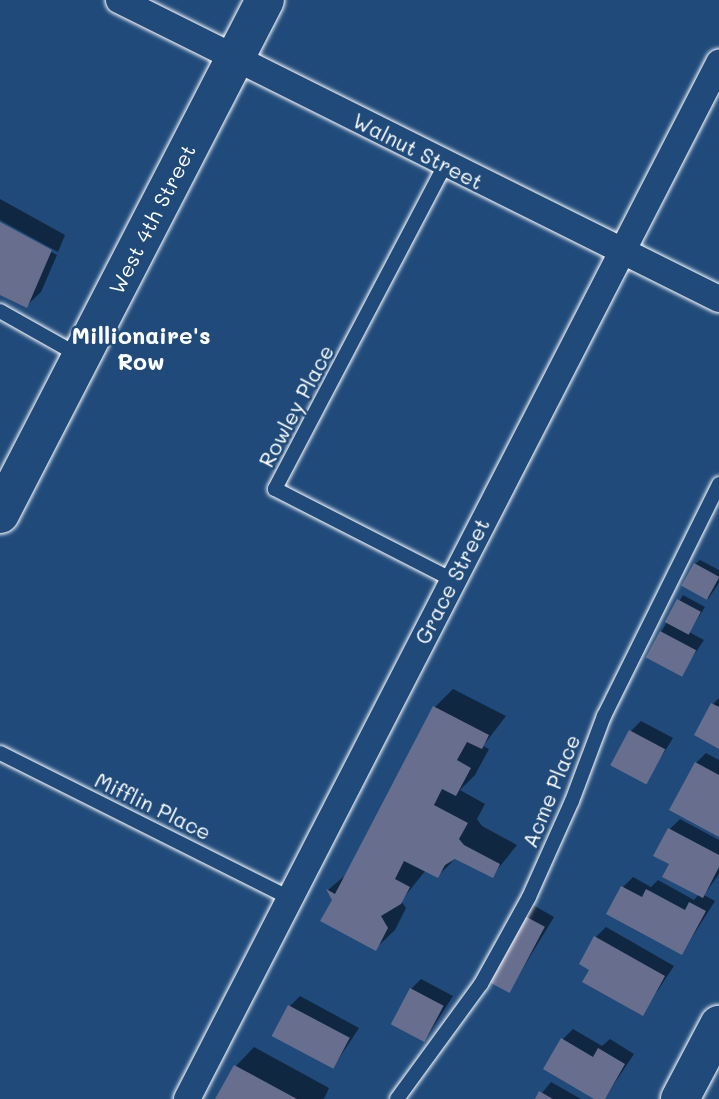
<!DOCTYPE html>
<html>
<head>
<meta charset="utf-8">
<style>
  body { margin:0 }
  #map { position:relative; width:719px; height:1099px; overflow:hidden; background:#1f4a7a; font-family:Mali,sans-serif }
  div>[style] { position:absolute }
  .shadow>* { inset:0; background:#0007 }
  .building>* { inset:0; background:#686f8e; transform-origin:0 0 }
  .roads { filter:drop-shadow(0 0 2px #fff) drop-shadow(0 0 2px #fff) }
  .service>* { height:14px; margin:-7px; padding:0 7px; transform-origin:7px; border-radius:7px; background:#1f4a7a }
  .minor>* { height:26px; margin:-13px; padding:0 13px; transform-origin:13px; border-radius:13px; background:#1f4a7a }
  .primary>* { height:38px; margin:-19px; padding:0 19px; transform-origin:19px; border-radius:19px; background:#1f4a7a }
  span { translate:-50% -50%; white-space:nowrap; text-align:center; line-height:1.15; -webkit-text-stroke:5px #1f4a7a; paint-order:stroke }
  .street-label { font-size:21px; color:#fff }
  .neighbourhood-label { font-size:23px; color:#fff; font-weight:700 }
</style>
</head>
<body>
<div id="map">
  <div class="shadow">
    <div style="clip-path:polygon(0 199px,65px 235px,58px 252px,0 220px)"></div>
    <div style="clip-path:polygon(0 224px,57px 255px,41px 292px,26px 306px,0 293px)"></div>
    <div style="clip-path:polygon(700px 560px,719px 570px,719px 583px,708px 599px,695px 564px)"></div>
    <div style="clip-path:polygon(683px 595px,705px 607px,689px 632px,704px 640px,681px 674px,661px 632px)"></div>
    <div style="clip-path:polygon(453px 689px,506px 716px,483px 746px,489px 749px,475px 775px,460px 790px,485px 804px,477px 819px,482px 826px,517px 845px,492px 876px,457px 857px,438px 876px,426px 870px,401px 901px,406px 908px,395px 930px,376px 948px,328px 890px,348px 873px,435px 707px)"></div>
    <div style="clip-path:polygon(719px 698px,719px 747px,713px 704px)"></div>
    <div style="clip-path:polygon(641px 721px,673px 738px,646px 781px,631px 731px)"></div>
    <div style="clip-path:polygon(706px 753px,719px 760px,719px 835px,696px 763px)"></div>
    <div style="clip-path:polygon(680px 819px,719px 840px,719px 874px,704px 895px,715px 901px,682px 953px,623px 887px,633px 877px,651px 887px,658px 880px,694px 900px,699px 894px,671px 864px,670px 829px)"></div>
    <div style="clip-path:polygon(533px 905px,554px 917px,509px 991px,523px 915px)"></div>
    <div style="clip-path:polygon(606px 927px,674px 966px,642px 1014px,591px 969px,596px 937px)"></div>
    <div style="clip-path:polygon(421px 979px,453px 996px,425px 1040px,411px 989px)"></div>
    <div style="clip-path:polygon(300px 996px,359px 1028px,334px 1066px,290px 1006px)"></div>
    <div style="clip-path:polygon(573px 1029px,602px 1046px,610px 1039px,634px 1054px,604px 1099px,597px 1099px,563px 1039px)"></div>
    <div style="clip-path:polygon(254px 1047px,329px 1088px,324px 1099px,217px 1099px,236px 1066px)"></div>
    <div style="clip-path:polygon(551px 1082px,581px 1099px,537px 1099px)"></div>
  </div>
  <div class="building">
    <div style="clip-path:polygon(0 222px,52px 250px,27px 308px,0 295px)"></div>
    <div style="left:694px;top:563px;width:29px;height:26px;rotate:29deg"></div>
    <div style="left:677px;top:599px;width:27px;height:26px;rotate:28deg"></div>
    <div style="left:660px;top:631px;width:41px;height:30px;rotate:28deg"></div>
    <div style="clip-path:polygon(711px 703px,719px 707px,719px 749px,694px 735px)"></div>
    <div style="clip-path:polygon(433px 706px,489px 735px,482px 749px,467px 742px,457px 760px,471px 768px,456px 796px,442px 789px,434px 805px,468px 823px,459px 839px,464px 845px,500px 864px,493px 878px,455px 859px,445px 865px,438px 878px,404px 861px,395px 879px,410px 887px,401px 904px,381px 916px,388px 928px,376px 951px,320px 921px,332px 900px,326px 889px,335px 894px)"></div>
    <div style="left:629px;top:730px;width:41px;height:40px;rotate:28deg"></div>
    <div style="clip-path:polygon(695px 762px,719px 775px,719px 837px,669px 810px)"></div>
    <div style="clip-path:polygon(668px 828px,719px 855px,719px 867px,703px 898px,662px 877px,669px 864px,653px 856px)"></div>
    <div style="clip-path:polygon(621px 886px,642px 897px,646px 889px,685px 910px,689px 902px,706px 911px,682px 955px,606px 914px)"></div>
    <div style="left:521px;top:914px;width:27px;height:75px;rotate:28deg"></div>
    <div style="clip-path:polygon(594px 936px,665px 976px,643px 1016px,582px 982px,589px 970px,579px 964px)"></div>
    <div style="left:410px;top:988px;width:38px;height:41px;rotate:28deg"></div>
    <div style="left:288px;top:1005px;width:70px;height:35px;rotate:28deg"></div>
    <div style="clip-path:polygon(561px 1038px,593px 1057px,598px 1048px,625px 1064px,605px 1099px,594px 1099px,543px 1069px)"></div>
    <div style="clip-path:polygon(234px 1065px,297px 1099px,215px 1099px)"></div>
    <div style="clip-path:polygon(539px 1091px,553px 1099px,535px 1099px)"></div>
  </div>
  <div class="roads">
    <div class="service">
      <div style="left:445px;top:165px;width:366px;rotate:117.7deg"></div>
      <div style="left:275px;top:489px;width:200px;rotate:27.1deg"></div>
      <div style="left:0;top:311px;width:92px;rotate:29.4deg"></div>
      <div style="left:0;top:753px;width:322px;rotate:26.6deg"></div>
      <div style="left:397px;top:1099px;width:142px;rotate:-53.9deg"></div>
      <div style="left:481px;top:984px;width:99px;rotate:-61.1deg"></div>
      <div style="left:529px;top:897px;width:105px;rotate:-65.9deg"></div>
      <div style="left:572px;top:801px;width:91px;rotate:-69.4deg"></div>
      <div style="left:604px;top:716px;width:259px;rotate:-63.6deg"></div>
    </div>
    <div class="minor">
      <div style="left:119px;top:0;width:670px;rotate:26.49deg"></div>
      <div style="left:187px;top:1099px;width:1165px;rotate:-62.82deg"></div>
    </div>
    <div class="primary">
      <div style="left:0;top:514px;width:578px;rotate:-62.73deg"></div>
      <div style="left:680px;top:1099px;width:84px;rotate:-62.2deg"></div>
    </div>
  </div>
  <div class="street-label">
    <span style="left:418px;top:151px;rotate:27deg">Walnut Street</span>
    <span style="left:152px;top:219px;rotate:-63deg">West 4th Street</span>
    <span style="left:296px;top:406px;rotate:-62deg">Rowley Place</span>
    <span style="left:452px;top:581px;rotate:-63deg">Grace Street</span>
    <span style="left:551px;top:791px;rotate:-68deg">Acme Place</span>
    <span style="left:153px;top:806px;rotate:26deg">Mifflin Place</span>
  </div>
  <div class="neighbourhood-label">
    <span style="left:141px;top:348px">Millionaire's<br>Row</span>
  </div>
</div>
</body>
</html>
